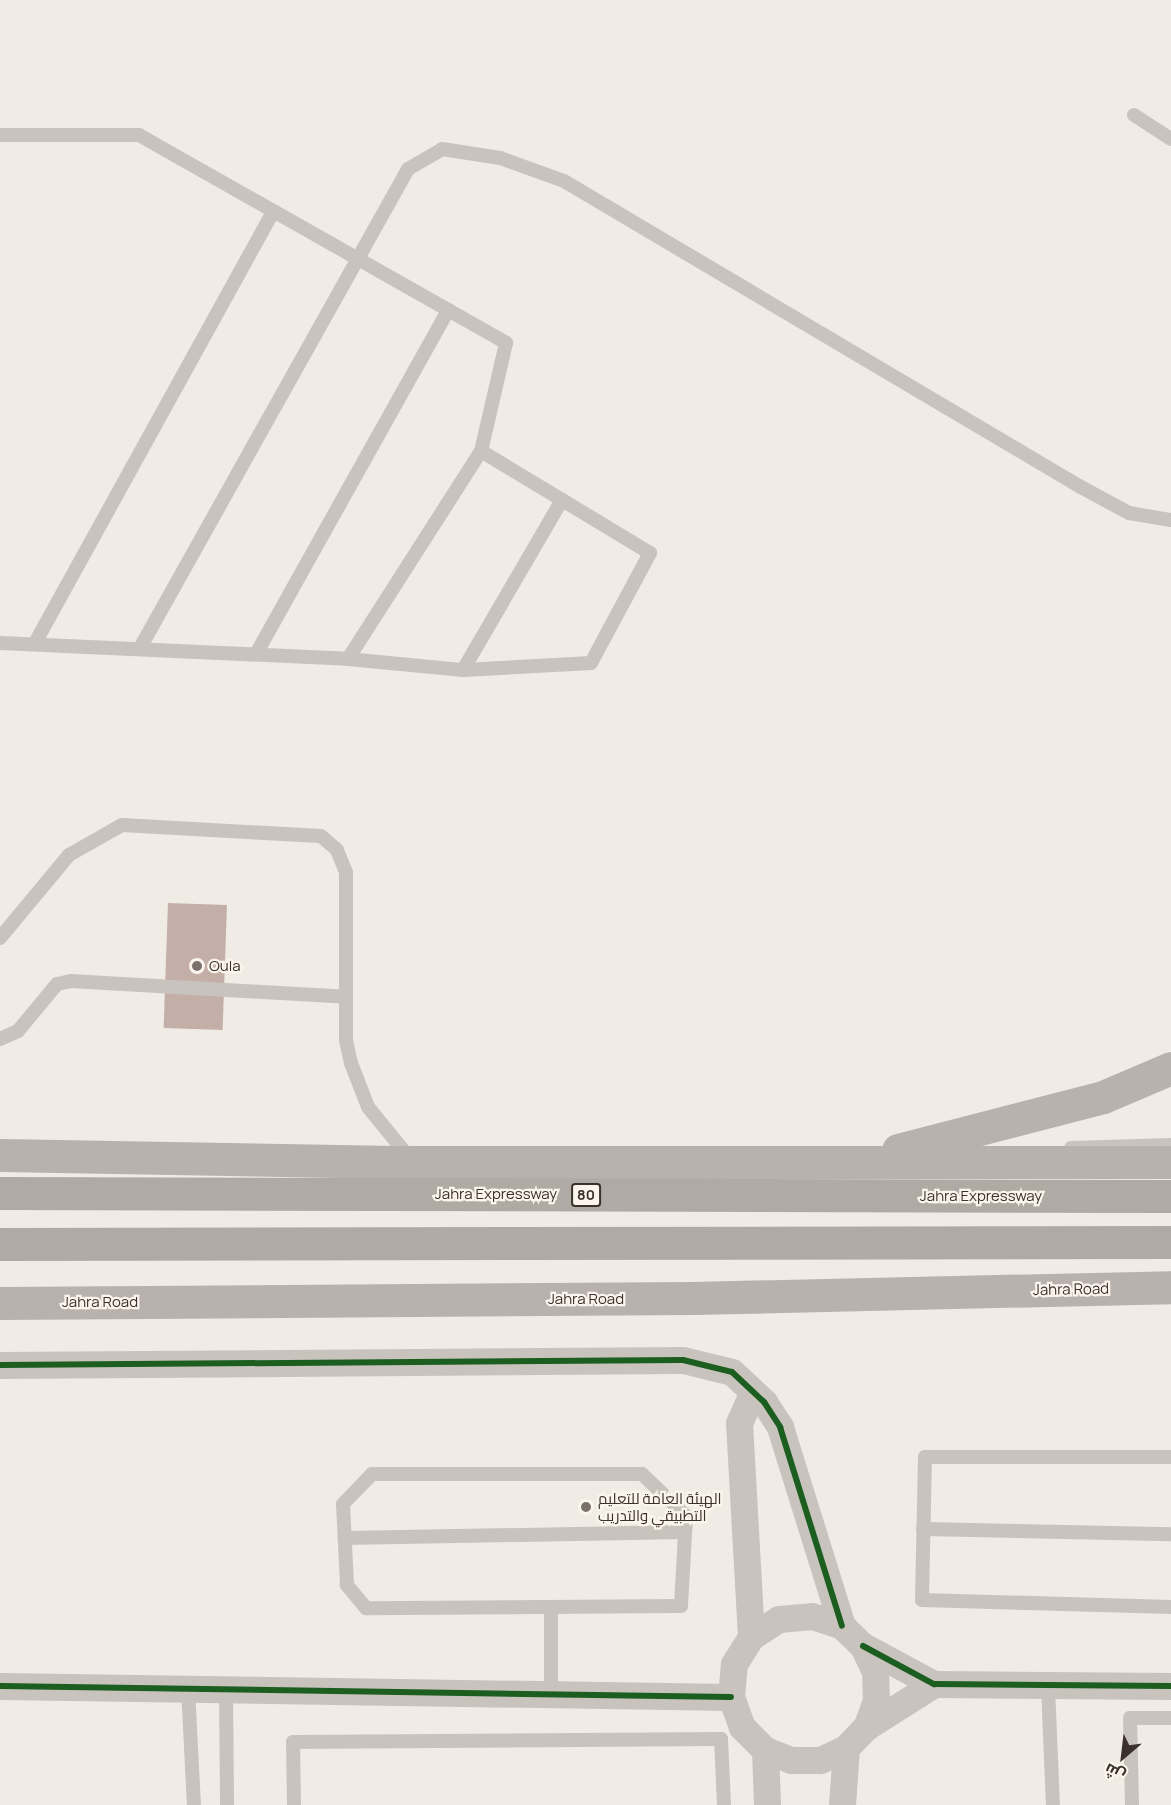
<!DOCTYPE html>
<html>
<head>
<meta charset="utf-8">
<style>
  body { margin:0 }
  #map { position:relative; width:1171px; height:1805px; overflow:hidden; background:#f0ebe5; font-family:Manrope,Cairo,sans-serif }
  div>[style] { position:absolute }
  .building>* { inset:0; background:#c3afa7; transform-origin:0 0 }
  .service>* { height:14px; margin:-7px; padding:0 7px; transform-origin:7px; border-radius:7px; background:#c9c3be }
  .minor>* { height:27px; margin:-13.5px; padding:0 13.5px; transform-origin:13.5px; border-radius:13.5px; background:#c9c3be }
  .primary>* { height:33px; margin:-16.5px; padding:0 16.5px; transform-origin:16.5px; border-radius:16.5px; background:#b8b1ad }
  .motorway>* { height:33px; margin:-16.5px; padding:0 16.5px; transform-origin:16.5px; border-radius:16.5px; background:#afaaa4 }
  .cycleway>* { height:6px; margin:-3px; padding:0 3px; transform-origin:3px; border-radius:3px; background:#1b5e20 }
  .dots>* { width:16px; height:16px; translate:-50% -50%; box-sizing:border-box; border:3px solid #fbf5ee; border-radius:50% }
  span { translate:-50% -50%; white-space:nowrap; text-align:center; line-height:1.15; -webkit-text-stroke:4.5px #fbf5ee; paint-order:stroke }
  .shield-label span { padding:2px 4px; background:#fbf5ee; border:2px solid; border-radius:4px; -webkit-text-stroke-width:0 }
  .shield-label { font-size:14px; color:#3b302b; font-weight:700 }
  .poi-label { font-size:15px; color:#3b302b }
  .left { translate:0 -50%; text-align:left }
  .street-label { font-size:15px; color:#3b302b }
  .north { position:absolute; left:1093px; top:1727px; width:60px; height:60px; -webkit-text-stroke:4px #fbf5ee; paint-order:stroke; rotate:208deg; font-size:16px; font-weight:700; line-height:24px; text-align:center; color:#3b302b }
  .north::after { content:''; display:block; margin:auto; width:21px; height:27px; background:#3b302b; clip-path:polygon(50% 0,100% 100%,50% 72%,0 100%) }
</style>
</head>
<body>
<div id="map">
  <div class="building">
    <div style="left:168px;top:903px;width:59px;height:125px;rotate:2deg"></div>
  </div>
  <div class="service">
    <div style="left:1134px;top:115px;width:44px;rotate:33deg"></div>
    <div style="left:0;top:135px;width:139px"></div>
    <div style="left:139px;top:135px;width:422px;rotate:29.5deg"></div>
    <div style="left:506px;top:343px;width:111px;rotate:103deg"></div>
    <div style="left:481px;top:451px;width:247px;rotate:122.6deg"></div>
    <div style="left:0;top:643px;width:348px;rotate:2.6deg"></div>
    <div style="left:348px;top:659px;width:116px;rotate:5.5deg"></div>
    <div style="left:463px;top:670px;width:128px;rotate:-3.1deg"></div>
    <div style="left:591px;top:663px;width:125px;rotate:-61.8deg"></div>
    <div style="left:650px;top:553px;width:197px;rotate:-148.9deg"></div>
    <div style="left:35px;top:643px;width:493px;rotate:-61.1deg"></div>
    <div style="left:140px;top:648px;width:549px;rotate:-60.77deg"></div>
    <div style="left:408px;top:169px;width:39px;rotate:-30deg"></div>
    <div style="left:442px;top:149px;width:59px;rotate:8.8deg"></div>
    <div style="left:500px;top:158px;width:68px;rotate:19.8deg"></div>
    <div style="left:564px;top:181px;width:599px;rotate:30.64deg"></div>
    <div style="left:1079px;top:486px;width:57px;rotate:28.4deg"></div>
    <div style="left:1129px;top:513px;width:43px;rotate:9.5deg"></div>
    <div style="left:256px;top:654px;width:394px;rotate:-60.8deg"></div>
    <div style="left:463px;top:670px;width:197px;rotate:-59.8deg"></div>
    <div style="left:0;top:938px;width:108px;rotate:-50.3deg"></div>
    <div style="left:69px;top:855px;width:61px;rotate:-29.5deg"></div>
    <div style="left:122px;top:825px;width:199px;rotate:3.2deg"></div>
    <div style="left:321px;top:836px;width:21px;rotate:41deg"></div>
    <div style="left:337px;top:850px;width:24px;rotate:68deg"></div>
    <div style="left:346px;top:872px;width:168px;rotate:90deg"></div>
    <div style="left:346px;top:1040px;width:24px;rotate:78deg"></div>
    <div style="left:351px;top:1063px;width:47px;rotate:68.9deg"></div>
    <div style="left:368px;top:1107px;width:63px;rotate:50.8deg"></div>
    <div style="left:0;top:1039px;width:20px;rotate:-24deg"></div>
    <div style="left:18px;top:1031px;width:61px;rotate:-50.3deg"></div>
    <div style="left:57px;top:984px;width:14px;rotate:-12deg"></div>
    <div style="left:71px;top:981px;width:275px;rotate:3.3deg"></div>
    <div style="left:1071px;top:1148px;width:100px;rotate:-1.7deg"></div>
    <div style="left:1171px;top:1457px;width:246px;rotate:180deg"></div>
    <div style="left:925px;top:1457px;width:143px;rotate:91.2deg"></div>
    <div style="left:922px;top:1600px;width:249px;rotate:1.6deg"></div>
    <div style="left:372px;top:1474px;width:270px"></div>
    <div style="left:642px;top:1474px;width:61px;rotate:43.7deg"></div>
    <div style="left:686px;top:1516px;width:90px;rotate:93.2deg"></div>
    <div style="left:681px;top:1606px;width:315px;rotate:179.6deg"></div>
    <div style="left:366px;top:1608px;width:30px;rotate:-130deg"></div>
    <div style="left:347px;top:1585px;width:81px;rotate:-92.8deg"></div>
    <div style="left:343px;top:1504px;width:42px;rotate:-46deg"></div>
    <div style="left:923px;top:1529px;width:248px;rotate:1.2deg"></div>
    <div style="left:345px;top:1538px;width:340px;rotate:-1deg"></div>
    <div style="left:551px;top:1607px;width:85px;rotate:90deg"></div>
    <div style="left:1048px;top:1687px;width:118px;rotate:87.6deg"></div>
    <div style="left:188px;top:1688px;width:117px;rotate:87.1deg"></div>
    <div style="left:226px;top:1688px;width:117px;rotate:89.5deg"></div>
    <div style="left:294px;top:1805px;width:63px;rotate:-90.9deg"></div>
    <div style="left:293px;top:1742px;width:428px;rotate:-0.4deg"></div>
    <div style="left:721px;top:1739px;width:66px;rotate:87.4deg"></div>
    <div style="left:1132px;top:1805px;width:87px;rotate:-91.3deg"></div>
    <div style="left:1130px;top:1718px;width:41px"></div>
  </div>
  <div class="minor">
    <div style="left:0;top:1365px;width:683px;rotate:-0.42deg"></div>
    <div style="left:683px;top:1360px;width:50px;rotate:13.8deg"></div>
    <div style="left:732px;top:1372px;width:44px;rotate:43.2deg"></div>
    <div style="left:764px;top:1402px;width:30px;rotate:57deg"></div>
    <div style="left:780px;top:1427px;width:208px;rotate:72.7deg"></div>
    <div style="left:751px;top:1637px;width:33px;rotate:-33deg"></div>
    <div style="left:779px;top:1619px;width:33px;rotate:-5deg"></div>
    <div style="left:812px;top:1616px;width:32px;rotate:18deg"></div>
    <div style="left:842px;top:1626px;width:29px;rotate:44deg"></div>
    <div style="left:863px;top:1646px;width:29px;rotate:65deg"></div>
    <div style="left:875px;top:1672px;width:28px;rotate:88deg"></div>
    <div style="left:876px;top:1700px;width:29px;rotate:110deg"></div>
    <div style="left:866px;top:1727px;width:29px;rotate:134deg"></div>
    <div style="left:846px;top:1748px;width:29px;rotate:155deg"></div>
    <div style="left:820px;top:1760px;width:29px;rotate:180deg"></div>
    <div style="left:791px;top:1760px;width:28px;rotate:-159deg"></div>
    <div style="left:765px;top:1750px;width:33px;rotate:-135deg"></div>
    <div style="left:742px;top:1727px;width:32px;rotate:-110deg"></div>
    <div style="left:731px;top:1697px;width:33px;rotate:-85deg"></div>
    <div style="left:734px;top:1664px;width:32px;rotate:-58deg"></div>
    <div style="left:751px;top:1637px;width:214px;rotate:-93.2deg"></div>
    <div style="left:739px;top:1423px;width:32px;rotate:-66deg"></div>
    <div style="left:863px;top:1646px;width:81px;rotate:28.2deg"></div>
    <div style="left:934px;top:1684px;width:237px;rotate:0.5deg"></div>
    <div style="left:0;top:1686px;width:731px;rotate:0.86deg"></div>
    <div style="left:866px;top:1727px;width:80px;rotate:-32.3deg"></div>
    <div style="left:765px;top:1750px;width:55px;rotate:87.9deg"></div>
    <div style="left:842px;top:1805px;width:57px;rotate:-86deg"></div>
  </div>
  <div class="primary">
    <div style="left:898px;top:1150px;width:212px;rotate:-14.5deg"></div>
    <div style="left:1103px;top:1097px;width:74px;rotate:-23.1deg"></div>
    <div style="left:0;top:1155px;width:395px;rotate:1deg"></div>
    <div style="left:395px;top:1162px;width:776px"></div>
    <div style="left:0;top:1303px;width:692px;rotate:-0.41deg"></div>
    <div style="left:692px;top:1298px;width:479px;rotate:-1.3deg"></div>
  </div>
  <div class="motorway">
    <div style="left:0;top:1193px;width:1171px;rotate:0.15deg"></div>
    <div style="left:0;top:1244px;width:1171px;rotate:-0.1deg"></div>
  </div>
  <div class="cycleway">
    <div style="left:0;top:1365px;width:683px;rotate:-0.42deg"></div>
    <div style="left:683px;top:1360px;width:50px;rotate:13.8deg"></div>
    <div style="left:732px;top:1372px;width:44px;rotate:43.2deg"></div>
    <div style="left:764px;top:1402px;width:30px;rotate:57deg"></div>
    <div style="left:780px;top:1427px;width:208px;rotate:72.7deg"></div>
    <div style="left:863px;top:1646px;width:81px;rotate:28.2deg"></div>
    <div style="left:934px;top:1684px;width:237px;rotate:0.5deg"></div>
    <div style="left:0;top:1686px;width:731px;rotate:0.86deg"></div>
  </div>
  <div class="dots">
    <div style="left:197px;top:966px;background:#7a716c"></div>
    <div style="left:586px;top:1507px;background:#7a716c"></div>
  </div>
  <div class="shield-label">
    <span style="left:586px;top:1195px">80</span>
  </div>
  <div class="poi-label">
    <span class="left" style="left:209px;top:966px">Oula</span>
    <span class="left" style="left:598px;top:1507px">الهيئة العامة للتعليم<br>التطبيقي والتدريب</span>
  </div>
  <div class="street-label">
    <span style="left:496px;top:1194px">Jahra Expressway</span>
    <span style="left:981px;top:1196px">Jahra Expressway</span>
    <span style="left:1071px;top:1289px;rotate:-1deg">Jahra Road</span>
    <span style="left:586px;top:1299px">Jahra Road</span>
    <span style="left:100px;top:1302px">Jahra Road</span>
  </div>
  <div class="north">ش</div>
</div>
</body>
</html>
